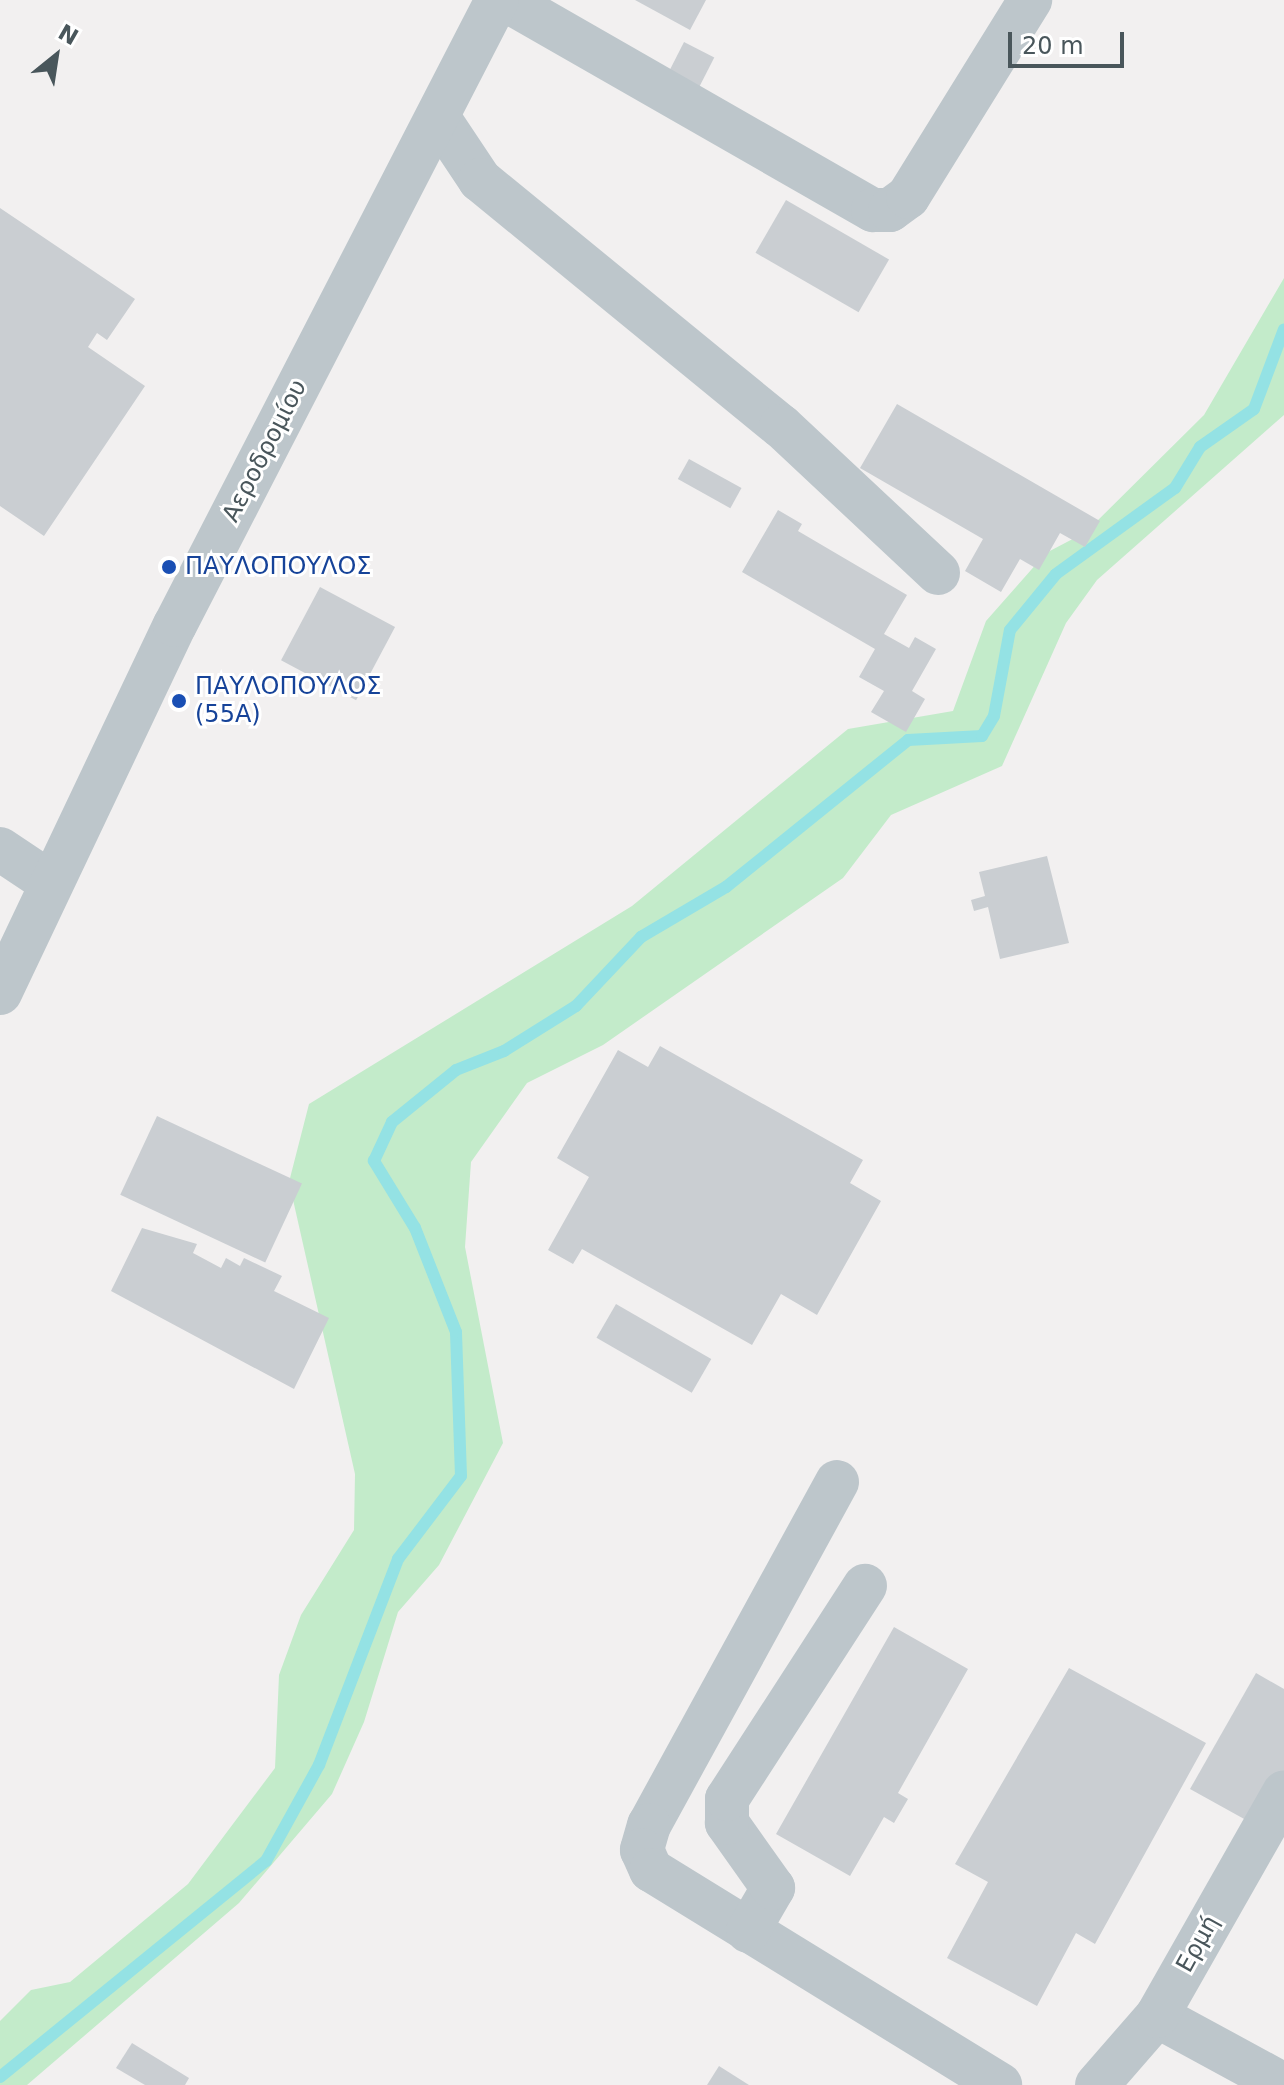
<!DOCTYPE html>
<html>
<head>
<meta charset="utf-8">
<style>
  body { margin:0 }
  #map { position:relative; width:1284px; height:2085px; overflow:hidden; background:#f2f0f0; font-family:"DejaVu Sans",sans-serif }
  div>[style] { position:absolute }
  .green>* { inset:0; background:#c3ebca }
  .stream>* { height:12px; margin:-6px; padding:0 6px; transform-origin:6px; border-radius:6px; background:#94e2e4 }
  .building>* { inset:0; background:#caced2; transform-origin:0 0 }
  .minor>* { height:44px; margin:-22px; padding:0 22px; transform-origin:22px; border-radius:22px; background:#bdc6cb }
  .dots>* { width:22px; height:22px; translate:-50% -50%; box-sizing:border-box; border:4px solid #fff; border-radius:50% }
  span { translate:-50% -50%; white-space:nowrap; text-align:center; line-height:1.15; -webkit-text-stroke:6px #fff; paint-order:stroke }
  .street-label { font-size:24px; color:#49565b }
  .transit-label { font-size:24px; color:#164399 }
  .left { translate:0 -50%; text-align:left }
  .north { position:absolute; left:16px; top:16px; width:80px; height:80px; -webkit-text-stroke:6px #fff; paint-order:stroke; rotate:30deg; font-size:22px; font-weight:700; line-height:32px; text-align:center; color:#49565b }
  .north::after { content:''; display:block; margin:auto; width:28px; height:36px; background:#49565b; clip-path:polygon(50% 0,100% 100%,50% 72%,0 100%) }
  .scale { position:absolute; left:1008px; top:32px; width:116px; height:36px; box-sizing:border-box; border:4px solid #49565b; border-top:0; padding-left:10px; font-size:24px; line-height:28px; white-space:nowrap; color:#49565b; -webkit-text-stroke:6px #fff; paint-order:stroke }
</style>
</head>
<body>
<div id="map">
  <div class="green">
    <div style="clip-path:polygon(1284px 278px,1284px 415px,1097px 580px,1066px 623px,1002px 766px,891px 815px,843px 878px,603px 1045px,527px 1083px,471px 1162px,465px 1247px,503px 1443px,439px 1565px,398px 1612px,364px 1722px,332px 1794px,239px 1903px,27px 2085px,0 2085px,0 2021px,31px 1990px,70px 1982px,188px 1884px,275px 1768px,279px 1675px,301px 1615px,354px 1530px,355px 1474px,289px 1182px,309px 1104px,632px 906px,848px 729px,953px 711px,986px 621px,1046px 553px,1086px 532px,1204px 415px)"></div>
  </div>
  <div class="stream">
    <div style="left:0;top:2077px;width:343px;rotate:-39.1deg"></div>
    <div style="left:266px;top:1861px;width:110px;rotate:-61.1deg"></div>
    <div style="left:319px;top:1765px;width:221px;rotate:-69deg"></div>
    <div style="left:398px;top:1559px;width:104px;rotate:-52.8deg"></div>
    <div style="left:461px;top:1476px;width:144px;rotate:-92deg"></div>
    <div style="left:456px;top:1332px;width:112px;rotate:-111.5deg"></div>
    <div style="left:415px;top:1228px;width:79px;rotate:-121.5deg"></div>
    <div style="left:374px;top:1161px;width:43px;rotate:-65.2deg"></div>
    <div style="left:392px;top:1122px;width:82px;rotate:-39.1deg"></div>
    <div style="left:456px;top:1070px;width:52px;rotate:-21.6deg"></div>
    <div style="left:504px;top:1051px;width:85px;rotate:-32deg"></div>
    <div style="left:576px;top:1006px;width:95px;rotate:-46.7deg"></div>
    <div style="left:641px;top:937px;width:99px;rotate:-30.5deg"></div>
    <div style="left:726px;top:887px;width:234px;rotate:-38.9deg"></div>
    <div style="left:908px;top:740px;width:74px;rotate:-3.1deg"></div>
    <div style="left:982px;top:736px;width:23px;rotate:-59deg"></div>
    <div style="left:994px;top:716px;width:87px;rotate:-79.5deg"></div>
    <div style="left:1010px;top:630px;width:72px;rotate:-50.6deg"></div>
    <div style="left:1056px;top:574px;width:147px;rotate:-35.9deg"></div>
    <div style="left:1175px;top:488px;width:48px;rotate:-58.6deg"></div>
    <div style="left:1200px;top:447px;width:66px;rotate:-35.1deg"></div>
    <div style="left:1254px;top:409px;width:85px;rotate:-69.4deg"></div>
  </div>
  <div class="building">
    <div style="clip-path:polygon(635px 0,706px 0,690px 30px)"></div>
    <div style="left:684px;top:42px;width:34px;height:47px;rotate:27deg"></div>
    <div style="left:786px;top:200px;width:119px;height:61px;rotate:30deg"></div>
    <div style="clip-path:polygon(0 208px,135px 299px,107px 340px,97px 333px,88px 347px,145px 386px,44px 536px,0 506px)"></div>
    <div style="clip-path:polygon(897px 404px,1100px 521px,1085px 547px,1060px 533px,1039px 570px,1020px 559px,1001px 592px,965px 571px,983px 539px,860px 468px)"></div>
    <div style="left:689px;top:459px;width:60px;height:23px;rotate:29deg"></div>
    <div style="clip-path:polygon(778px 510px,802px 524px,798px 531px,907px 595px,884px 634px,909px 648px,915px 637px,936px 649px,912px 691px,925px 699px,906px 732px,871px 712px,884px 691px,859px 677px,875px 649px,742px 572px)"></div>
    <div style="left:320px;top:587px;width:85px;height:83px;rotate:28deg"></div>
    <div style="clip-path:polygon(1047px 856px,1069px 943px,1000px 959px,988px 907px,974px 911px,971px 900px,985px 896px,979px 872px)"></div>
    <div style="clip-path:polygon(660px 1046px,863px 1160px,850px 1183px,881px 1201px,817px 1315px,781px 1294px,752px 1345px,582px 1249px,573px 1264px,548px 1250px,589px 1177px,557px 1158px,618px 1050px,648px 1067px)"></div>
    <div style="left:157px;top:1116px;width:160px;height:87px;rotate:25deg"></div>
    <div style="clip-path:polygon(142px 1228px,197px 1244px,193px 1253px,221px 1268px,226px 1258px,240px 1266px,244px 1258px,282px 1276px,274px 1291px,329px 1318px,294px 1389px,111px 1291px)"></div>
    <div style="left:616px;top:1304px;width:110px;height:39px;rotate:30deg"></div>
    <div style="clip-path:polygon(894px 1627px,968px 1669px,898px 1793px,908px 1799px,894px 1823px,884px 1817px,850px 1876px,776px 1834px)"></div>
    <div style="clip-path:polygon(1069px 1668px,1206px 1743px,1095px 1944px,1076px 1933px,1037px 2006px,947px 1958px,988px 1882px,955px 1864px)"></div>
    <div style="clip-path:polygon(1256px 1673px,1284px 1689px,1284px 1773px,1255px 1825px,1190px 1789px)"></div>
    <div style="clip-path:polygon(132px 2043px,189px 2078px,185px 2085px,145px 2085px,116px 2068px)"></div>
    <div style="clip-path:polygon(719px 2066px,749px 2085px,707px 2085px)"></div>
  </div>
  <div class="minor">
    <div style="left:506px;top:0;width:423px;rotate:29.8deg"></div>
    <div style="left:873px;top:210px;width:17px"></div>
    <div style="left:890px;top:210px;width:22px;rotate:-36deg"></div>
    <div style="left:908px;top:197px;width:232px;rotate:-58.2deg"></div>
    <div style="left:438px;top:117px;width:76px;rotate:56.3deg"></div>
    <div style="left:480px;top:180px;width:389px;rotate:39.3deg"></div>
    <div style="left:781px;top:426px;width:215px;rotate:43.1deg"></div>
    <div style="left:0;top:849px;width:58px;rotate:33.7deg"></div>
    <div style="left:0;top:993px;width:407px;rotate:-64.6deg"></div>
    <div style="left:175px;top:625px;width:703px;rotate:-62.74deg"></div>
    <div style="left:837px;top:1482px;width:391px;rotate:118.7deg"></div>
    <div style="left:649px;top:1825px;width:26px;rotate:106deg"></div>
    <div style="left:642px;top:1850px;width:22px;rotate:66deg"></div>
    <div style="left:651px;top:1870px;width:410px;rotate:31.6deg"></div>
    <div style="left:748px;top:1931px;width:50px;rotate:-59.8deg"></div>
    <div style="left:773px;top:1888px;width:80px;rotate:-125.3deg"></div>
    <div style="left:727px;top:1823px;width:24px;rotate:-90deg"></div>
    <div style="left:727px;top:1799px;width:254px;rotate:-57.1deg"></div>
    <div style="left:1157px;top:2016px;width:145px;rotate:28.5deg"></div>
    <div style="left:1097px;top:2085px;width:91px;rotate:-49deg"></div>
    <div style="left:1157px;top:2016px;width:257px;rotate:-60.4deg"></div>
  </div>
  <div class="dots">
    <div style="left:169px;top:567px;background:#1a4fb4"></div>
    <div style="left:179px;top:701px;background:#1a4fb4"></div>
  </div>
  <div class="street-label">
    <span style="left:265px;top:451px;rotate:-63deg">Αεροδρομίου</span>
    <span style="left:1198px;top:1944px;rotate:-61deg">Ερμή</span>
  </div>
  <div class="transit-label">
    <span class="left" style="left:185px;top:567px">ΠΑΥΛΟΠΟΥΛΟΣ</span>
    <span class="left" style="left:195px;top:701px">ΠΑΥΛΟΠΟΥΛΟΣ<br>(55Α)</span>
  </div>
  <div class="north">N</div>
  <div class="scale">20 m</div>
</div>
</body>
</html>
